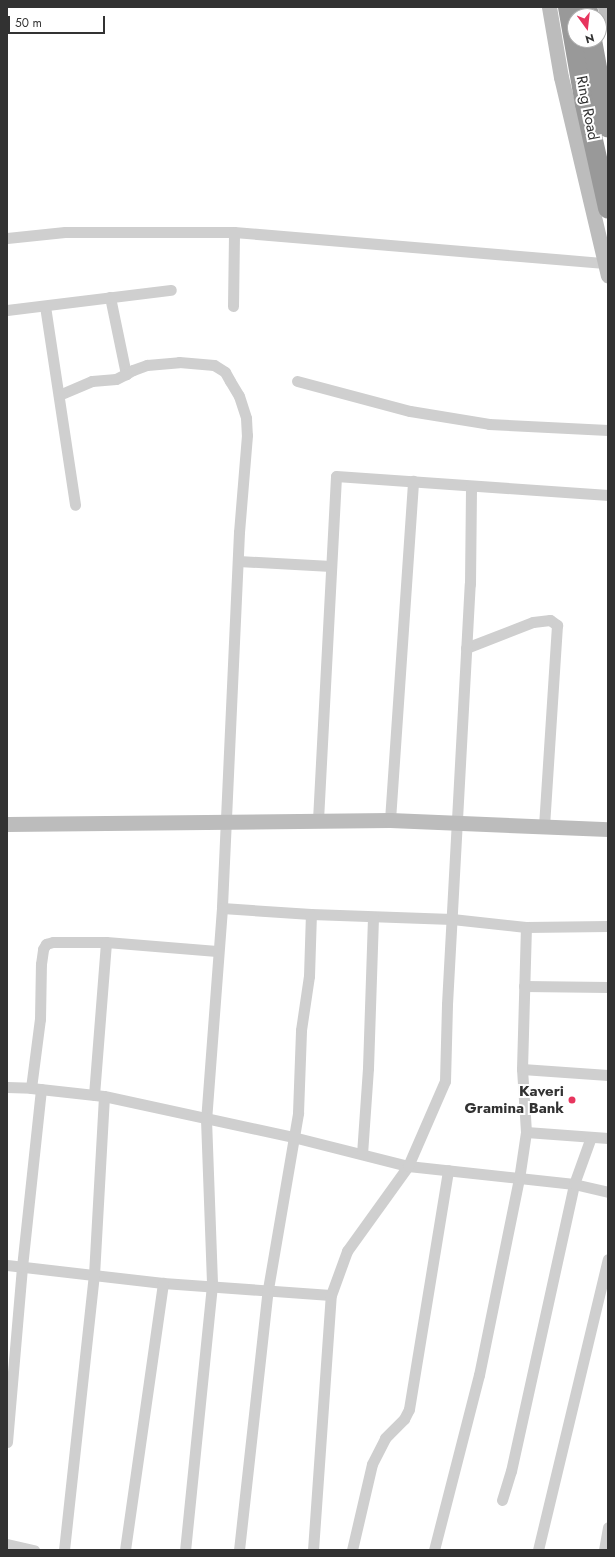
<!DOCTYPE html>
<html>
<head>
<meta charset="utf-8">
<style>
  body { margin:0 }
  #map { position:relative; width:615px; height:1557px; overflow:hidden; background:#fff; font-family:Jost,sans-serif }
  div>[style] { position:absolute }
  .street>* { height:11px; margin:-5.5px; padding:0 5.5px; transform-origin:5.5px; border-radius:5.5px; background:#cfcfcf }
  .secondary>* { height:15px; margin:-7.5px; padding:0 7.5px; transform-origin:7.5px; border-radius:7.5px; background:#bcbcbc }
  .highway>* { height:20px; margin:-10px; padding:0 10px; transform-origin:10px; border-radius:10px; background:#999 }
  .dots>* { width:11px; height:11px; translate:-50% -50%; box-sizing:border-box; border:2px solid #fff; border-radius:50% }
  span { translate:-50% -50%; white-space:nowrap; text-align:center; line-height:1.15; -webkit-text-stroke:4px #fff; paint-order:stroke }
  .street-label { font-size:15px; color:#323232 }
  .poi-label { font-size:15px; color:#323232; font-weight:700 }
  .right { translate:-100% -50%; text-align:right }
  .frame { position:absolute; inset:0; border:8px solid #323232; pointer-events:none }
  .north { position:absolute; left:567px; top:8px; width:40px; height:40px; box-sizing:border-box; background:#fff; border:1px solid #adadad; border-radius:50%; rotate:165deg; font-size:11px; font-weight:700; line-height:16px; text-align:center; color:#323232 }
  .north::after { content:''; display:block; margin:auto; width:14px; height:18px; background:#e7355e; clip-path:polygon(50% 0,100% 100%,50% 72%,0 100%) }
  .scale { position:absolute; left:8px; top:16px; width:97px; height:18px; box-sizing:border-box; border:2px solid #323232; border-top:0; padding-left:5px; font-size:12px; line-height:14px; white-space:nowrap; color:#323232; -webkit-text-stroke:3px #fff; paint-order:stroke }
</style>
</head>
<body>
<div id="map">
  <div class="street">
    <div style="left:7px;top:238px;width:58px;rotate:-5.9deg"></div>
    <div style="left:65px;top:232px;width:169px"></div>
    <div style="left:110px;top:297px;width:79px;rotate:78.3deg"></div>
    <div style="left:126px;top:374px;width:8px;rotate:-30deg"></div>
    <div style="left:133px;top:370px;width:15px;rotate:-20deg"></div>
    <div style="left:147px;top:365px;width:32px;rotate:-5deg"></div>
    <div style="left:179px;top:362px;width:35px;rotate:5deg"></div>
    <div style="left:214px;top:365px;width:13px;rotate:32deg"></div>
    <div style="left:225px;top:372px;width:10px;rotate:61deg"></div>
    <div style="left:230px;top:381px;width:17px;rotate:59deg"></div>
    <div style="left:239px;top:396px;width:23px;rotate:72deg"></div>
    <div style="left:246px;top:418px;width:17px;rotate:87deg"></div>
    <div style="left:247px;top:435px;width:97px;rotate:94.7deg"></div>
    <div style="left:239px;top:532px;width:376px;rotate:92.6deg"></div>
    <div style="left:222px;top:908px;width:212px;rotate:94.3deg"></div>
    <div style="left:206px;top:1119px;width:166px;rotate:87.9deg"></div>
    <div style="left:212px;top:1285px;width:266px;rotate:95.8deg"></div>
    <div style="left:45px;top:306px;width:201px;rotate:81.4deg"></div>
    <div style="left:233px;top:306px;width:74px;rotate:-89.2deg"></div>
    <div style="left:234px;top:232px;width:372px;rotate:4.8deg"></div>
    <div style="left:7px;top:310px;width:165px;rotate:-7deg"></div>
    <div style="left:297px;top:381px;width:117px;rotate:14.9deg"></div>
    <div style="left:410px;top:411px;width:80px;rotate:9.3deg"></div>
    <div style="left:489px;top:424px;width:119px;rotate:2.9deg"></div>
    <div style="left:59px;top:395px;width:36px;rotate:-23deg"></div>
    <div style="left:92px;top:381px;width:24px;rotate:-5deg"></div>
    <div style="left:116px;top:379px;width:11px;rotate:-27deg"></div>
    <div style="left:238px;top:561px;width:93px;rotate:3.1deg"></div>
    <div style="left:466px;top:648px;width:72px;rotate:-21.2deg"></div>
    <div style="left:533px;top:622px;width:17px;rotate:-7deg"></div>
    <div style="left:550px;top:620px;width:9px;rotate:36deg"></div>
    <div style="left:557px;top:625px;width:201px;rotate:93.7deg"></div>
    <div style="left:318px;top:820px;width:344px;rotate:-87deg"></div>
    <div style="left:336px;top:476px;width:273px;rotate:4deg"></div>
    <div style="left:390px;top:820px;width:340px;rotate:-86.1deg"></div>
    <div style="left:222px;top:908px;width:89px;rotate:3.9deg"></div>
    <div style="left:311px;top:914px;width:141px;rotate:2deg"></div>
    <div style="left:452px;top:919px;width:74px;rotate:6.2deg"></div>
    <div style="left:526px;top:927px;width:82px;rotate:-0.7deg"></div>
    <div style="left:524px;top:986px;width:84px;rotate:0.7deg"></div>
    <div style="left:522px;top:1069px;width:86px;rotate:4deg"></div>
    <div style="left:7px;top:1087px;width:24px;rotate:2deg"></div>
    <div style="left:31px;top:1088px;width:73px;rotate:6.3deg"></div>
    <div style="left:104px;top:1096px;width:193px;rotate:12.2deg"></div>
    <div style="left:293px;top:1137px;width:119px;rotate:14.2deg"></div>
    <div style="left:408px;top:1166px;width:167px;rotate:6.2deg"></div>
    <div style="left:574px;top:1184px;width:35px;rotate:13deg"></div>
    <div style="left:31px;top:1088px;width:70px;rotate:-82.6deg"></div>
    <div style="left:40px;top:1019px;width:55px;rotate:-89deg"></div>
    <div style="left:41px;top:964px;width:15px;rotate:-82deg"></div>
    <div style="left:43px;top:949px;width:6px;rotate:-59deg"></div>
    <div style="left:46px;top:944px;width:7px;rotate:-16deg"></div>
    <div style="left:53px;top:942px;width:53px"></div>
    <div style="left:106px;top:942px;width:111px;rotate:4.6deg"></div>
    <div style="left:94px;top:1095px;width:153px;rotate:-85.5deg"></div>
    <div style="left:526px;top:1132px;width:82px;rotate:4.2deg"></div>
    <div style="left:362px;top:1154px;width:86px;rotate:-86deg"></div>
    <div style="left:368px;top:1068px;width:151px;rotate:-88.1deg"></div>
    <div style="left:7px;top:1265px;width:157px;rotate:6.6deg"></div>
    <div style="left:163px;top:1283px;width:168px;rotate:4.1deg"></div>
    <div style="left:7px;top:1442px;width:176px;rotate:-85.1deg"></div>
    <div style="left:22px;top:1267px;width:179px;rotate:-83.9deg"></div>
    <div style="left:502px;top:1500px;width:30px;rotate:-73deg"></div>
    <div style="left:511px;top:1471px;width:294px;rotate:-77.6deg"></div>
    <div style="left:574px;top:1184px;width:50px;rotate:-70.1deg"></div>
    <div style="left:7px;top:1544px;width:28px;rotate:13deg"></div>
    <div style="left:64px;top:1550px;width:277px;rotate:-83.8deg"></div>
    <div style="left:94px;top:1275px;width:179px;rotate:-86.8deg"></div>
    <div style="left:125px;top:1550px;width:270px;rotate:-81.9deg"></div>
    <div style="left:239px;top:1550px;width:263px;rotate:-83.7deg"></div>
    <div style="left:268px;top:1289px;width:179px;rotate:-80.3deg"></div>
    <div style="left:298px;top:1113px;width:83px;rotate:-87.9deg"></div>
    <div style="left:301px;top:1030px;width:55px;rotate:-81.6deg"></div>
    <div style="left:309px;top:976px;width:62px;rotate:-88.2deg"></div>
    <div style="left:313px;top:1550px;width:256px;rotate:-86deg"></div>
    <div style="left:331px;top:1295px;width:47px;rotate:-70deg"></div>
    <div style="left:347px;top:1251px;width:105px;rotate:-54.3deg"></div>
    <div style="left:408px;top:1166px;width:93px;rotate:-66.5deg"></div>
    <div style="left:445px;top:1081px;width:77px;rotate:-88.5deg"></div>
    <div style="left:447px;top:1004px;width:421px;rotate:-86.9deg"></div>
    <div style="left:470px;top:584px;width:98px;rotate:-89.4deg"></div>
    <div style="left:352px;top:1550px;width:88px;rotate:-76.9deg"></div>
    <div style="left:372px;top:1464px;width:29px;rotate:-63deg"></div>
    <div style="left:385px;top:1438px;width:27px;rotate:-45deg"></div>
    <div style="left:404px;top:1419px;width:11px;rotate:-63deg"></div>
    <div style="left:409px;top:1409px;width:242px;rotate:-80.7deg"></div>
    <div style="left:434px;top:1550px;width:181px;rotate:-75.6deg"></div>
    <div style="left:479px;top:1375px;width:200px;rotate:-78.5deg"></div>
    <div style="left:519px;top:1179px;width:48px;rotate:-81.5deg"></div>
    <div style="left:526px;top:1132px;width:63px;rotate:-93.6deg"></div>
    <div style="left:522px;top:1069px;width:142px;rotate:-88.4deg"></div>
    <div style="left:538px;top:1550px;width:299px;rotate:-76.5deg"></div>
    <div style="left:604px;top:1550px;width:23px;rotate:-80deg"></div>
  </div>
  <div class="secondary">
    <div style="left:549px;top:7px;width:71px;rotate:80.3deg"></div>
    <div style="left:561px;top:77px;width:204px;rotate:76.7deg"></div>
    <div style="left:605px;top:7px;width:16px;rotate:79deg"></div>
    <div style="left:7px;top:824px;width:383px;rotate:-0.6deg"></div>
    <div style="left:390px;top:820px;width:218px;rotate:2.4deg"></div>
  </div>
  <div class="highway">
    <div style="left:568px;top:7px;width:98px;rotate:80.1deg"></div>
    <div style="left:585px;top:104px;width:107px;rotate:77.5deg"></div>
    <div style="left:587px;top:7px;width:9px;rotate:77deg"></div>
    <div style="left:592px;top:40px;width:89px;rotate:79.7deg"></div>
  </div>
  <div class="dots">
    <div style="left:572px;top:1100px;background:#e7355e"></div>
  </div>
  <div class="street-label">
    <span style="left:587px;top:108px;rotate:79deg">Ring Road</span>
  </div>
  <div class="poi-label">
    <span class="right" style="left:564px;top:1100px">Kaveri<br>Gramina Bank</span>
  </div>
  <div class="frame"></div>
  <div class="north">N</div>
  <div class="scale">50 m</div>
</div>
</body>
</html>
